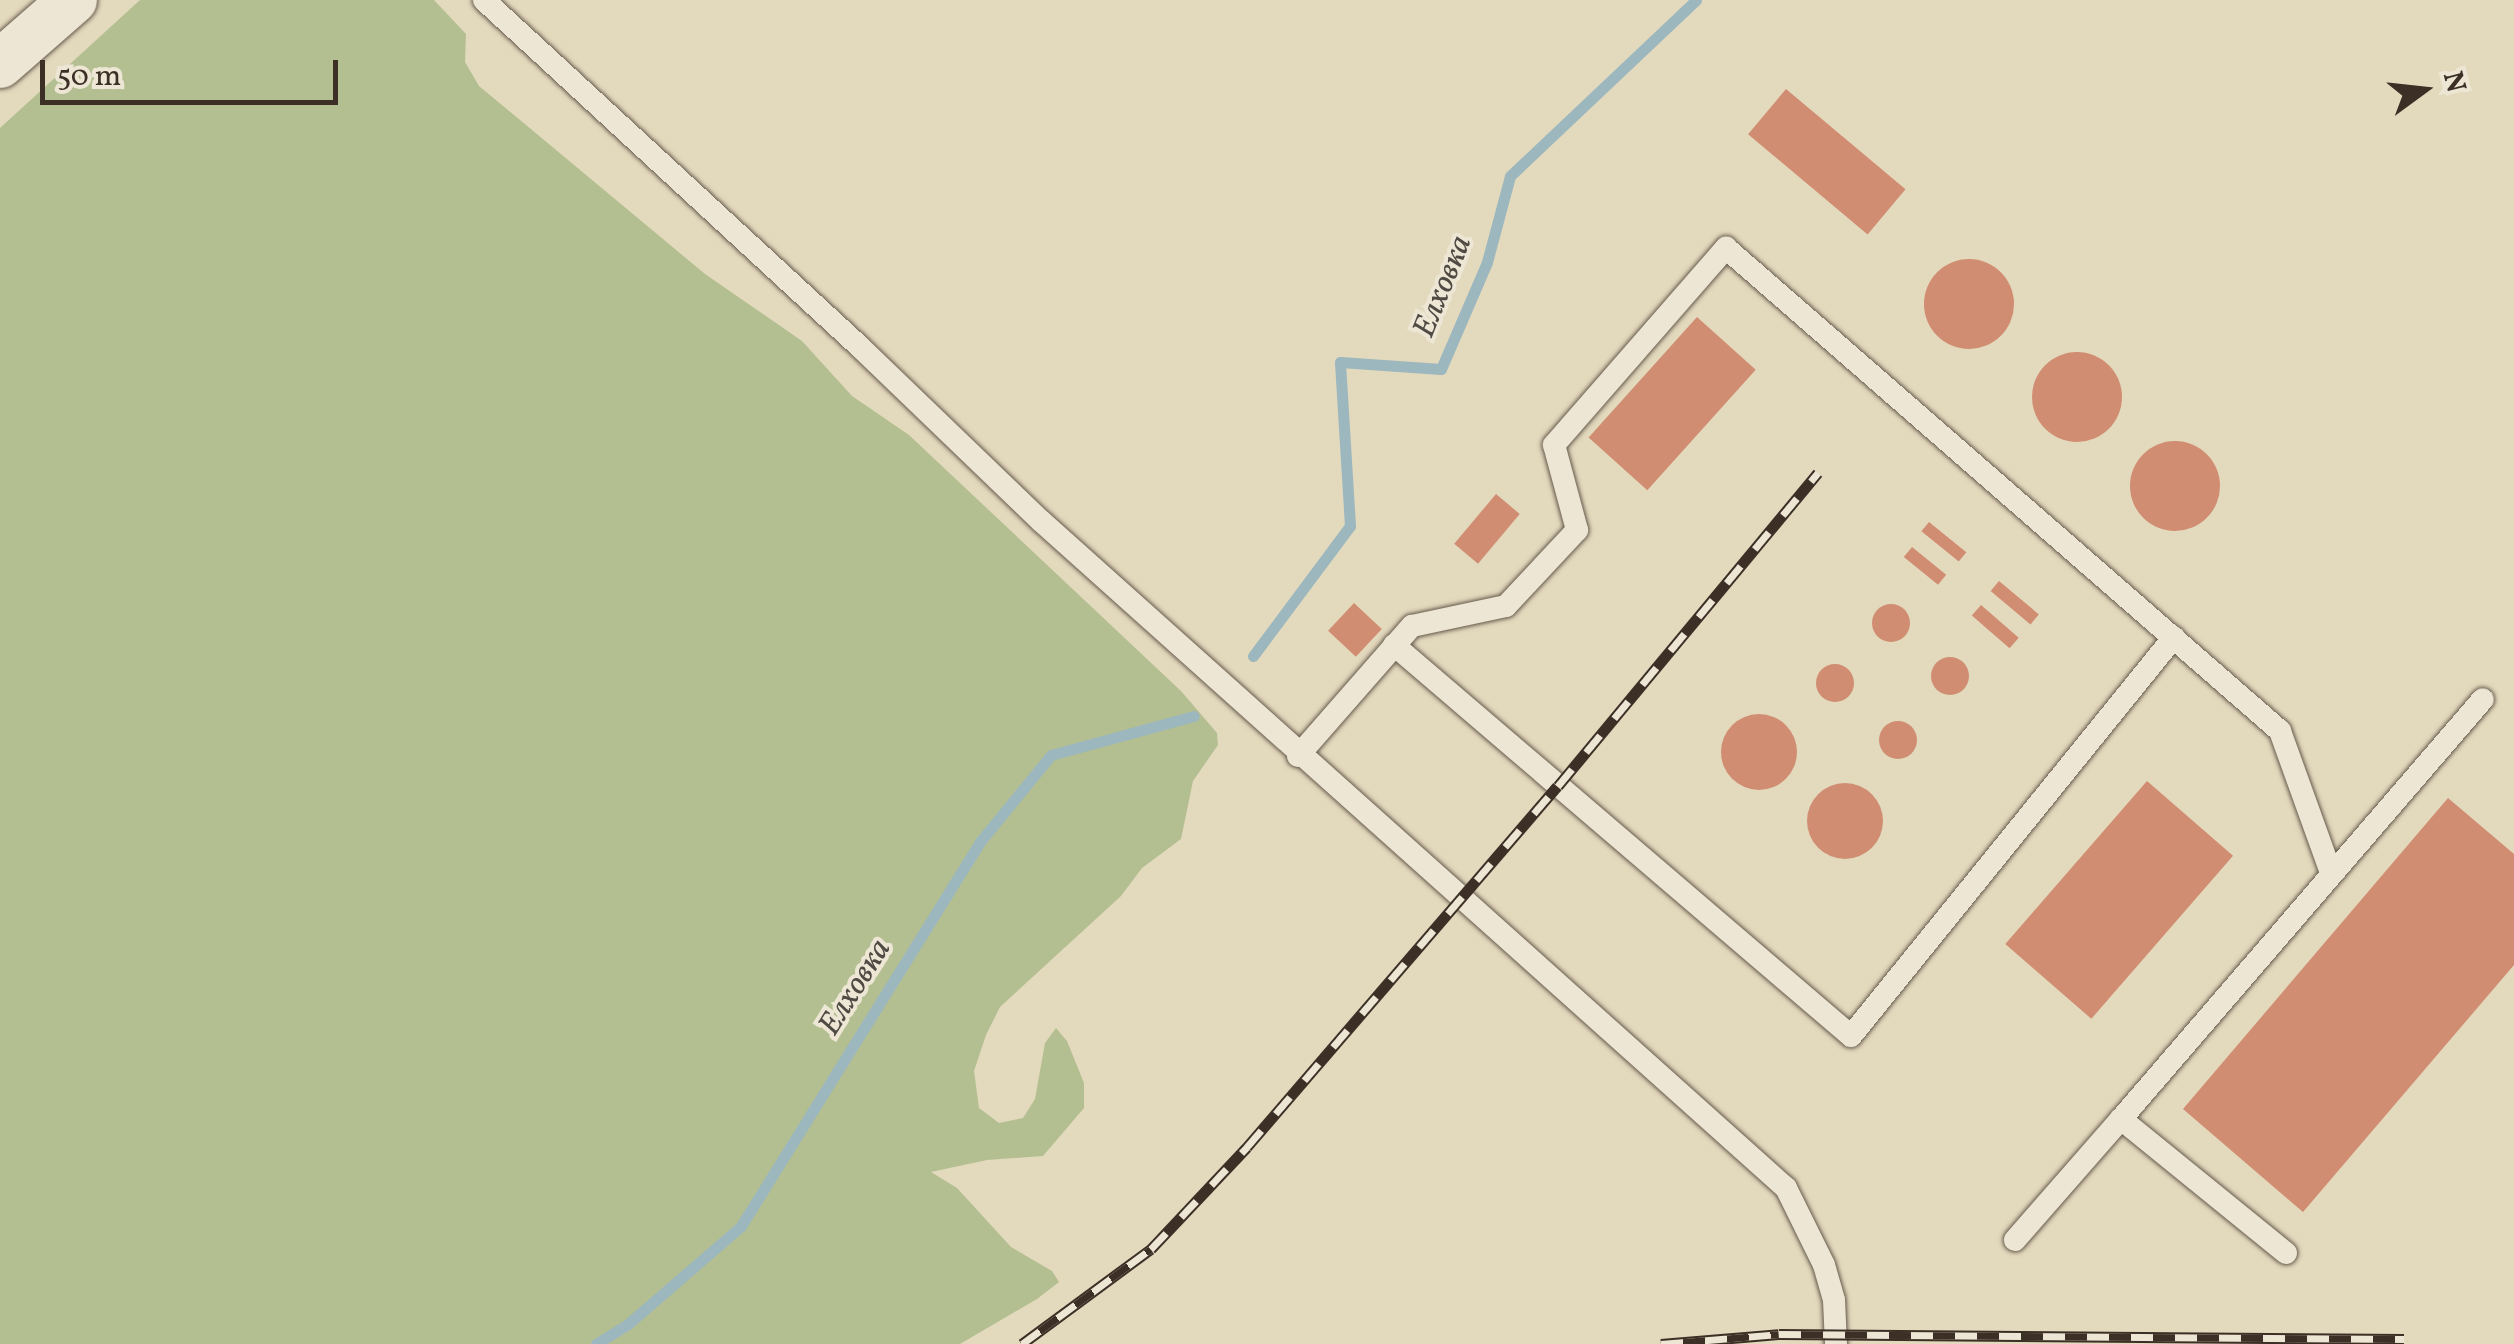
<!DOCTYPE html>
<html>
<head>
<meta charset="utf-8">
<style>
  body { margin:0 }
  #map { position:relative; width:2514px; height:1344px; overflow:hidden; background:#e3d9bd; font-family:Vollkorn,serif }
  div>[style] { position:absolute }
  .green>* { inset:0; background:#b4bf91 }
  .stream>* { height:11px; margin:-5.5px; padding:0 5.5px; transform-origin:5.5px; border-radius:5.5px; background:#9cb7bd }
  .building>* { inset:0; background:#d18d72; transform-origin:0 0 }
  .round { border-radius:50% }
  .roads { filter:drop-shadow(0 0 2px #665a4c) drop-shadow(0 0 2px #665a4c) }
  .lane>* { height:22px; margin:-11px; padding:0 11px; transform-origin:11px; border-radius:11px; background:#ede6d4 }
  .street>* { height:48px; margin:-24px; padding:0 24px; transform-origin:24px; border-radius:24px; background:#ede6d4 }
  .rail>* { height:11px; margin-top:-5.5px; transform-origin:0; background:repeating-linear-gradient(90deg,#ede6d4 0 22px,#3c2f26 0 44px); box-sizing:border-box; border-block:2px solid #3c2f26 }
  span { translate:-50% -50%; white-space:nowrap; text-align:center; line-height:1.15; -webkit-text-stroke:8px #ede6d4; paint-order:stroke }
  .water-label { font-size:32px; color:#4f4a44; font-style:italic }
  .north { position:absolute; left:2374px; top:40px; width:100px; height:100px; -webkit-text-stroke:8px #ede6d4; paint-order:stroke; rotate:75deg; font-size:28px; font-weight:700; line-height:40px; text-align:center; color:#3c2f26 }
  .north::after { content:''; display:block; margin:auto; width:35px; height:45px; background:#3c2f26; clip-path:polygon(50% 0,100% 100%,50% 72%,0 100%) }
  .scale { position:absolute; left:40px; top:60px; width:298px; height:45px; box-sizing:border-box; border:5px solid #3c2f26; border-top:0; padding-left:12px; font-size:30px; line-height:35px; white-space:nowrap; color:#3c2f26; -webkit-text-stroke:8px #ede6d4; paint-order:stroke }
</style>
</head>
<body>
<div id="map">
  <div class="green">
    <div style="clip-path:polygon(140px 0,434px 0,466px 34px,465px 62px,479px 86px,705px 274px,802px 341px,852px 396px,909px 435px,1181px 691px,1217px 733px,1218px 745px,1193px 781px,1181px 839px,1142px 868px,1121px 896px,1000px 1007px,986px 1035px,974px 1071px,979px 1108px,999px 1123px,1023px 1118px,1035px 1099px,1045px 1043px,1056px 1028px,1067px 1041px,1084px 1083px,1084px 1108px,1043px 1156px,987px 1160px,931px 1172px,957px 1188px,1011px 1247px,1052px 1271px,1059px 1282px,1037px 1299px,960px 1344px,0 1344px,0 128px)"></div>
  </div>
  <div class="stream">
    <div style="left:1253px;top:656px;width:162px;rotate:-53.3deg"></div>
    <div style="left:1350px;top:526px;width:164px;rotate:-93.5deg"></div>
    <div style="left:1340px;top:362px;width:101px;rotate:4deg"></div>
    <div style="left:1441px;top:369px;width:116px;rotate:-66.7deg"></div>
    <div style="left:1487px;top:262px;width:89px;rotate:-75deg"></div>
    <div style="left:1510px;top:176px;width:256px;rotate:-43.4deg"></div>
    <div style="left:596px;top:1344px;width:38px;rotate:-32deg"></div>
    <div style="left:628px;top:1324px;width:150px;rotate:-40.9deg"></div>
    <div style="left:741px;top:1226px;width:451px;rotate:-58.1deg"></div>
    <div style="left:979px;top:843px;width:114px;rotate:-50.7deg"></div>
    <div style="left:1051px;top:755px;width:148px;rotate:-15.3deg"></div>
  </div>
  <div class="building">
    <div style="left:1786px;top:89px;width:156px;height:59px;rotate:40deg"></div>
    <div class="round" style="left:1924px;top:259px;width:90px;height:90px"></div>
    <div style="left:1697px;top:317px;width:79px;height:162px;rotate:42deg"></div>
    <div class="round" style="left:2032px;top:352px;width:90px;height:90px"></div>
    <div class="round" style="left:2130px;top:441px;width:90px;height:90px"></div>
    <div style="left:1496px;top:494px;width:31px;height:65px;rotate:40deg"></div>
    <div style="left:1929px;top:522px;width:48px;height:12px;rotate:39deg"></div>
    <div style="left:1912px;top:547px;width:44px;height:13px;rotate:39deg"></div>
    <div style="left:1999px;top:581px;width:52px;height:13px;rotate:40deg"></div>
    <div style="left:1354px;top:603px;width:38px;height:38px;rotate:43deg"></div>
    <div class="round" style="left:1872px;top:604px;width:38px;height:38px"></div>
    <div style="left:1981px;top:605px;width:50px;height:14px;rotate:41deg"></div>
    <div class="round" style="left:1931px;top:657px;width:38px;height:38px"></div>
    <div class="round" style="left:1816px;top:664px;width:38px;height:38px"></div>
    <div class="round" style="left:1721px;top:714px;width:76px;height:76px"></div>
    <div class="round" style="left:1879px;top:721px;width:38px;height:38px"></div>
    <div style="left:2147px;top:781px;width:114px;height:216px;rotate:41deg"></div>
    <div class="round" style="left:1807px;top:783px;width:76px;height:76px"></div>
    <div style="clip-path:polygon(2448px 798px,2514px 854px,2514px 965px,2303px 1212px,2183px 1109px)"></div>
  </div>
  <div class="roads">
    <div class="lane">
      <div style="left:484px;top:0;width:512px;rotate:42.7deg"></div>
      <div style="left:860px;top:347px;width:251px;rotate:43.9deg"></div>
      <div style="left:1041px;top:521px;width:1000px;rotate:41.84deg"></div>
      <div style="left:1786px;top:1188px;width:86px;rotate:63.7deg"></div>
      <div style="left:1824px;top:1265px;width:36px;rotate:74deg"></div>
      <div style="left:1834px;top:1300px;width:44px;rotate:87.4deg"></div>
      <div style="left:1394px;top:645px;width:601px;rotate:40.55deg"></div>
      <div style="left:1851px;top:1036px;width:513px;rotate:-51.01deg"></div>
      <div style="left:1298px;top:756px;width:173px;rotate:-48.8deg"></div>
      <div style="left:1412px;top:626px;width:96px;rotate:-12deg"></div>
      <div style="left:1506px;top:606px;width:104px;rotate:-46.9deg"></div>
      <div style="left:1577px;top:530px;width:88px;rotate:-105.1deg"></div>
      <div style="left:1554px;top:445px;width:262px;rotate:-48.9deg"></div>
      <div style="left:1726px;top:248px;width:735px;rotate:41.08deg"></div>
      <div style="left:2280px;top:731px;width:151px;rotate:70.2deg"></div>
      <div style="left:2015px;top:1240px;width:161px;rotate:-48.8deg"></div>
      <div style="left:2286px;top:1253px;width:213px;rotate:-140.9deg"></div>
      <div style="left:2121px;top:1119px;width:554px;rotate:-49.24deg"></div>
    </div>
    <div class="street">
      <div style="left:0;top:64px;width:97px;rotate:-41.2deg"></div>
    </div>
  </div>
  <div class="rail">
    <div style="left:1022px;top:1344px;width:160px;rotate:-36.4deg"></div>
    <div style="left:1151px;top:1249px;width:140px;rotate:-46.7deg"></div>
    <div style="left:1247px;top:1147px;width:476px;rotate:-49.3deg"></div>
    <div style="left:1558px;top:786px;width:407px;rotate:-50.3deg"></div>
    <div style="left:1661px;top:1344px;width:118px;rotate:-4.8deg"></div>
    <div style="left:1779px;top:1334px;width:625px;rotate:0.46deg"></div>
  </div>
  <div class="water-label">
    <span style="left:1444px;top:287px;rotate:-68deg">Елховка</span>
    <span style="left:856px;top:988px;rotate:-58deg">Елховка</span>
  </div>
  <div class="north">N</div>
  <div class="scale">50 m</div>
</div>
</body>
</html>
